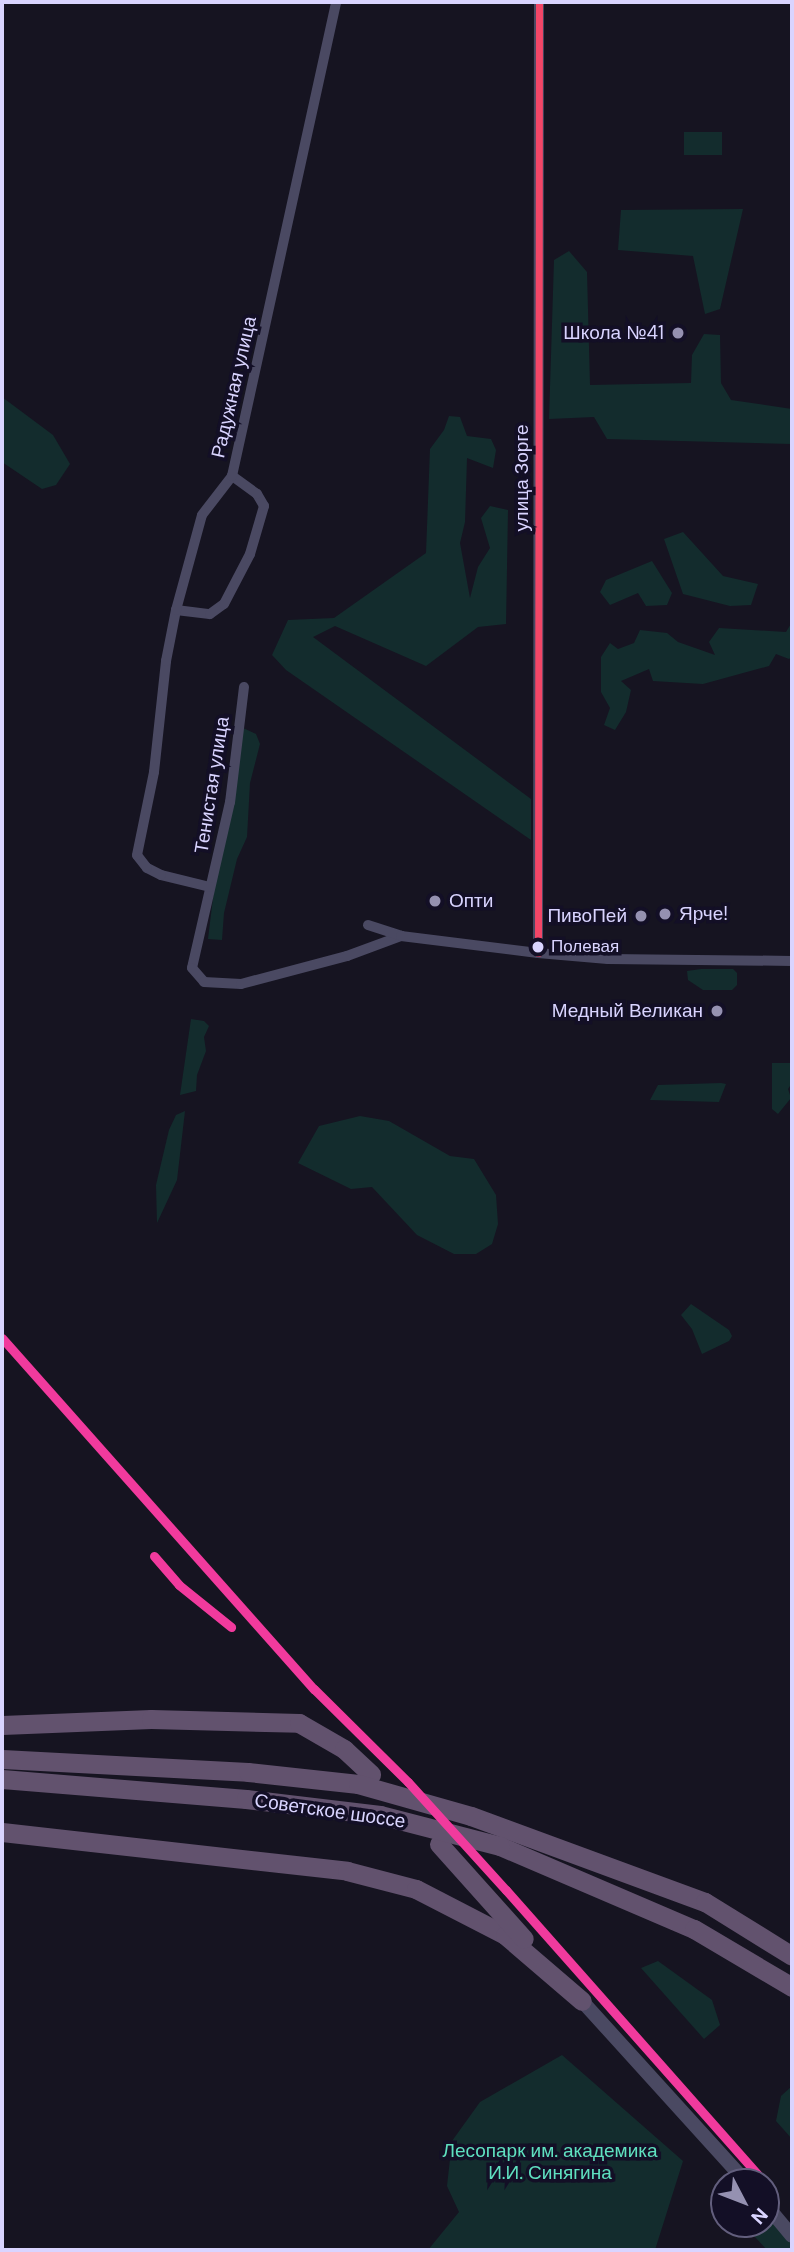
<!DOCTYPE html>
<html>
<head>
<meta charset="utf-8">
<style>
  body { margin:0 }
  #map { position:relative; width:794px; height:2252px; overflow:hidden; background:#161421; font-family:"DM Sans",sans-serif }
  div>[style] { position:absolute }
  .green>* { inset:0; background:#132c2d; transform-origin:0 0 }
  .minor>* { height:10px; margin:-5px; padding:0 5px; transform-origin:5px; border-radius:5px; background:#4a4962 }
  .tertiary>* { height:14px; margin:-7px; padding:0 7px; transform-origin:7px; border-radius:7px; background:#4a4962 }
  .trunk>* { height:19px; margin:-9.5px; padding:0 9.5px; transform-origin:9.5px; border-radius:9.5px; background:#62526e }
  .trunk-bridge>* { height:19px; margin:-9.5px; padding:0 9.5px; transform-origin:9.5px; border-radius:9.5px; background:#62526e }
  .bus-1>* { height:7px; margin:-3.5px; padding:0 3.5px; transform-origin:3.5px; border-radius:3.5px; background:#f34667 }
  .rail-1>* { height:9px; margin:-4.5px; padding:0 4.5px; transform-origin:4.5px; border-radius:4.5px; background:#f13a9d }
  .dots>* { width:19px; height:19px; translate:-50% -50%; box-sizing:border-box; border:4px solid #130f26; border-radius:50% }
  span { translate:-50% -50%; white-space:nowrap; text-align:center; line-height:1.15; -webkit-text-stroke:7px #130f26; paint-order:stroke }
  .bus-label { font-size:17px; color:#d9d4ff }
  .left { translate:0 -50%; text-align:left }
  .poi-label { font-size:19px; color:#d9d4ff }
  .right { translate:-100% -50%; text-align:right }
  .street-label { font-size:19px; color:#d9d4ff }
  .park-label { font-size:19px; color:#5fe0c0 }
  .frame { position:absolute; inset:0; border:4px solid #d9d4ff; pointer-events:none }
  .north { position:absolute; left:710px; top:2168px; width:70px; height:70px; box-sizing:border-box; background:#130f26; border:2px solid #625e7d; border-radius:50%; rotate:132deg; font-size:19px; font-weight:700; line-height:28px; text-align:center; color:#d9d4ff }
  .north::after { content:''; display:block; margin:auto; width:24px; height:32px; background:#9591b1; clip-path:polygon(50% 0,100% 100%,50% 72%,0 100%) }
</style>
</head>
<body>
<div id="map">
  <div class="green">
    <div style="left:722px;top:132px;width:23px;height:38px;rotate:90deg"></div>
    <div style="clip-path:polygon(743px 209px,720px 309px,705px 314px,693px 256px,618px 250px,621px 210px)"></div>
    <div style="clip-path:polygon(569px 251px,587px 272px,590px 385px,691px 383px,692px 355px,704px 334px,720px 335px,721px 383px,731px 400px,792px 409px,792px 444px,607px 439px,594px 417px,549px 419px,554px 260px)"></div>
    <div style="clip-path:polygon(2px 397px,53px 435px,70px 464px,56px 485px,42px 489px,2px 462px)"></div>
    <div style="clip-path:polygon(449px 416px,460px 417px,467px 436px,491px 439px,496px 450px,493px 468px,467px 458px,465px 522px,460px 543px,470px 598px,478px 567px,490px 548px,481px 518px,490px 506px,508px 510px,506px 624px,478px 627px,426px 666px,335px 626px,313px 637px,531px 799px,531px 840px,286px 670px,272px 655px,288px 620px,334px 618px,426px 553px,430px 449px,444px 430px)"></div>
    <div style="clip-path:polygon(683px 532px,723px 576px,758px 584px,751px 605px,730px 606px,683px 594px,664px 539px)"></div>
    <div style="clip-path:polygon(652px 561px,672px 593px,667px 605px,646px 606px,638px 593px,610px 605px,600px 592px,606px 580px)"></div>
    <div style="clip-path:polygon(792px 622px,792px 656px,789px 659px,776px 654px,769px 666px,703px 684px,653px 681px,649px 669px,621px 681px,631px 690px,626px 712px,615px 730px,604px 725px,610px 708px,601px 692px,601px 657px,610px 643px,618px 649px,634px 643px,640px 630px,667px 633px,678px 642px,715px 655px,709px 642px,719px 628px,786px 632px)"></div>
    <div style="clip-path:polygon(241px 727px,256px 734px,260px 744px,250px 783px,247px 837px,237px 859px,224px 913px,222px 940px,208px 939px,216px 873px)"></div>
    <div style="clip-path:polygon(701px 969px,733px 969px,737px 973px,737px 985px,732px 990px,703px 990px,688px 980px,687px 971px)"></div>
    <div style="clip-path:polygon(191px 1019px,204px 1021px,209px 1026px,204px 1037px,206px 1051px,197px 1075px,196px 1091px,180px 1095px)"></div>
    <div style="clip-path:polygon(772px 1063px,792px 1063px,792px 1083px,788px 1089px,791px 1098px,778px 1114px,772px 1109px)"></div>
    <div style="clip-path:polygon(721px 1083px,726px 1084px,719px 1102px,650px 1100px,658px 1085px)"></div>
    <div style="clip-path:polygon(185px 1111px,177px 1180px,157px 1223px,156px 1185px,169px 1130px,176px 1115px)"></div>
    <div style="clip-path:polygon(360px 1116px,389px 1121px,450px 1156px,474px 1159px,496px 1195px,498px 1224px,492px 1244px,476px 1254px,454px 1254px,417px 1235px,372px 1187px,351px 1189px,298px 1163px,319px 1126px)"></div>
    <div style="clip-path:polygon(691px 1304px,729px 1330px,732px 1336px,729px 1341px,702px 1354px,692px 1329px,681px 1315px)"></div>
    <div style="clip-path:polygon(658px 1961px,712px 2000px,720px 2025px,704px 2039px,641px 1968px)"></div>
    <div style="clip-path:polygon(562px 2055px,683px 2161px,655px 2250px,428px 2250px,459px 2212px,447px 2186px,452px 2141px,480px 2102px)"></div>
    <div style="clip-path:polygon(792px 2086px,792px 2139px,776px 2121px,781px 2096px)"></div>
    <div style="clip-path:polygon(766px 2215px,792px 2244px,792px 2250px,767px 2250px,743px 2224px,766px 2224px)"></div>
  </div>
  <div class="minor">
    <div style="left:176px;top:610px;width:34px;rotate:7deg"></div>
    <div style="left:210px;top:614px;width:17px;rotate:-36deg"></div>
    <div style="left:224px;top:604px;width:56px;rotate:-62.5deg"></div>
    <div style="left:250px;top:554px;width:50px;rotate:-73.7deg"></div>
    <div style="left:264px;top:506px;width:14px;rotate:-120deg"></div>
    <div style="left:257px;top:494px;width:31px;rotate:-144deg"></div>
    <div style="left:244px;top:687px;width:116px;rotate:96.9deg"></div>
    <div style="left:230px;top:802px;width:170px;rotate:102.9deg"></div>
    <div style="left:192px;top:968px;width:18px;rotate:49deg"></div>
    <div style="left:204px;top:982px;width:37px;rotate:3deg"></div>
    <div style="left:241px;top:984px;width:110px;rotate:-14.8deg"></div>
    <div style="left:347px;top:956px;width:58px;rotate:-20.3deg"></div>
    <div style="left:210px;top:887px;width:50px;rotate:-166.2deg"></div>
    <div style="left:161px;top:875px;width:16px;rotate:-153deg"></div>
    <div style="left:147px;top:868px;width:16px;rotate:-128deg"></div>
    <div style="left:137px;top:855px;width:85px;rotate:-78.4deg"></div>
    <div style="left:154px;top:772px;width:112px;rotate:-83.8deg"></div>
    <div style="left:166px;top:661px;width:52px;rotate:-78.9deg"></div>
    <div style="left:176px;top:610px;width:98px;rotate:-74.7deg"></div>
    <div style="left:202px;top:515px;width:49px;rotate:-52.4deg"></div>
    <div style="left:232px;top:476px;width:485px;rotate:-77.6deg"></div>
    <div style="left:368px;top:925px;width:35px;rotate:18deg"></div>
    <div style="left:401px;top:936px;width:138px;rotate:7.1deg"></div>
    <div style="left:538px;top:953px;width:70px;rotate:4.9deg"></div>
    <div style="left:608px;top:959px;width:184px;rotate:0.6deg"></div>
    <div style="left:538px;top:953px;width:951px;rotate:-89.94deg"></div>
  </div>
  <div class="tertiary">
    <div style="left:582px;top:2001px;width:244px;rotate:47.8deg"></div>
    <div style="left:766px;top:2205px;width:40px;rotate:50deg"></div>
  </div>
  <div class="trunk">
    <div style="left:2px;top:1725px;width:149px;rotate:-2.3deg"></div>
    <div style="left:151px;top:1719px;width:148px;rotate:1.5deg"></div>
    <div style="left:299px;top:1723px;width:52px;rotate:30deg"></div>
    <div style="left:344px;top:1749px;width:37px;rotate:43deg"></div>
    <div style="left:2px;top:1759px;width:246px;rotate:3deg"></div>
    <div style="left:248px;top:1772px;width:111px;rotate:6.2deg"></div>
    <div style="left:2px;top:1779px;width:245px;rotate:4.7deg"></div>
    <div style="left:246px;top:1799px;width:135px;rotate:6.8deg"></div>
    <div style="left:471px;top:1816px;width:249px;rotate:20.2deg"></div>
    <div style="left:705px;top:1902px;width:102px;rotate:31.8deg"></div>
    <div style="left:2px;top:1832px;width:347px;rotate:6.4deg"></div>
    <div style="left:347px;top:1871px;width:71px;rotate:14.6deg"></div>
    <div style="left:416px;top:1889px;width:100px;rotate:27.3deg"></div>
    <div style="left:505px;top:1935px;width:101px;rotate:40.6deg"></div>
    <div style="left:439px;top:1844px;width:127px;rotate:48.2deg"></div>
    <div style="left:500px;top:1846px;width:211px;rotate:23.2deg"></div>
    <div style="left:694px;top:1929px;width:114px;rotate:30.6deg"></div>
  </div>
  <div class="trunk-bridge">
    <div style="left:358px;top:1784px;width:117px;rotate:15.8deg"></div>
    <div style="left:380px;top:1815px;width:124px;rotate:14.5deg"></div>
  </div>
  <div class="bus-1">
    <div style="left:538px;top:953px;width:951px;rotate:-89.94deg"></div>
  </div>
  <div class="rail-1">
    <div style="left:2px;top:1338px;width:470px;rotate:48.4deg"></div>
    <div style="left:314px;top:1689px;width:132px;rotate:44.7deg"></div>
    <div style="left:408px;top:1782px;width:146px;rotate:47.8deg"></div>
    <div style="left:506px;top:1890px;width:390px;rotate:48.5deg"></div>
    <div style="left:154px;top:1556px;width:38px;rotate:49deg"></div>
    <div style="left:179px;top:1585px;width:67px;rotate:38.9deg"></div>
  </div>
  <div class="dots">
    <div style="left:678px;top:333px;background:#9591b1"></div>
    <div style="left:435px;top:901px;background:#9591b1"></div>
    <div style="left:665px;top:914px;background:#9591b1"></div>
    <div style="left:641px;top:916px;background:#9591b1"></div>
    <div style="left:538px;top:947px;background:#d9d4ff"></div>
    <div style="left:717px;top:1011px;background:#9591b1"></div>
  </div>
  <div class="bus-label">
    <span class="left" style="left:551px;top:947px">Полевая</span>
  </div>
  <div class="poi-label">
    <span class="right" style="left:664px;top:333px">Школа №41</span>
    <span class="left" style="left:449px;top:901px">Опти</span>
    <span class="left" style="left:679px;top:914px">Ярче!</span>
    <span class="right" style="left:627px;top:916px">ПивоПей</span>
    <span class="right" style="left:703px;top:1011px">Медный Великан</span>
  </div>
  <div class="street-label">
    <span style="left:234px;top:387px;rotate:-77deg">Радужная улица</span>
    <span style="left:522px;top:478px;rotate:-90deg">улица Зорге</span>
    <span style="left:212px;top:785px;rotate:-81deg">Тенистая улица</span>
    <span style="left:330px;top:1811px;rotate:8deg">Советское шоссе</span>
  </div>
  <div class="park-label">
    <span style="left:550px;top:2162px">Лесопарк им. академика<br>И.И. Синягина</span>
  </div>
  <div class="frame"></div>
  <div class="north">N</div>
</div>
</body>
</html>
